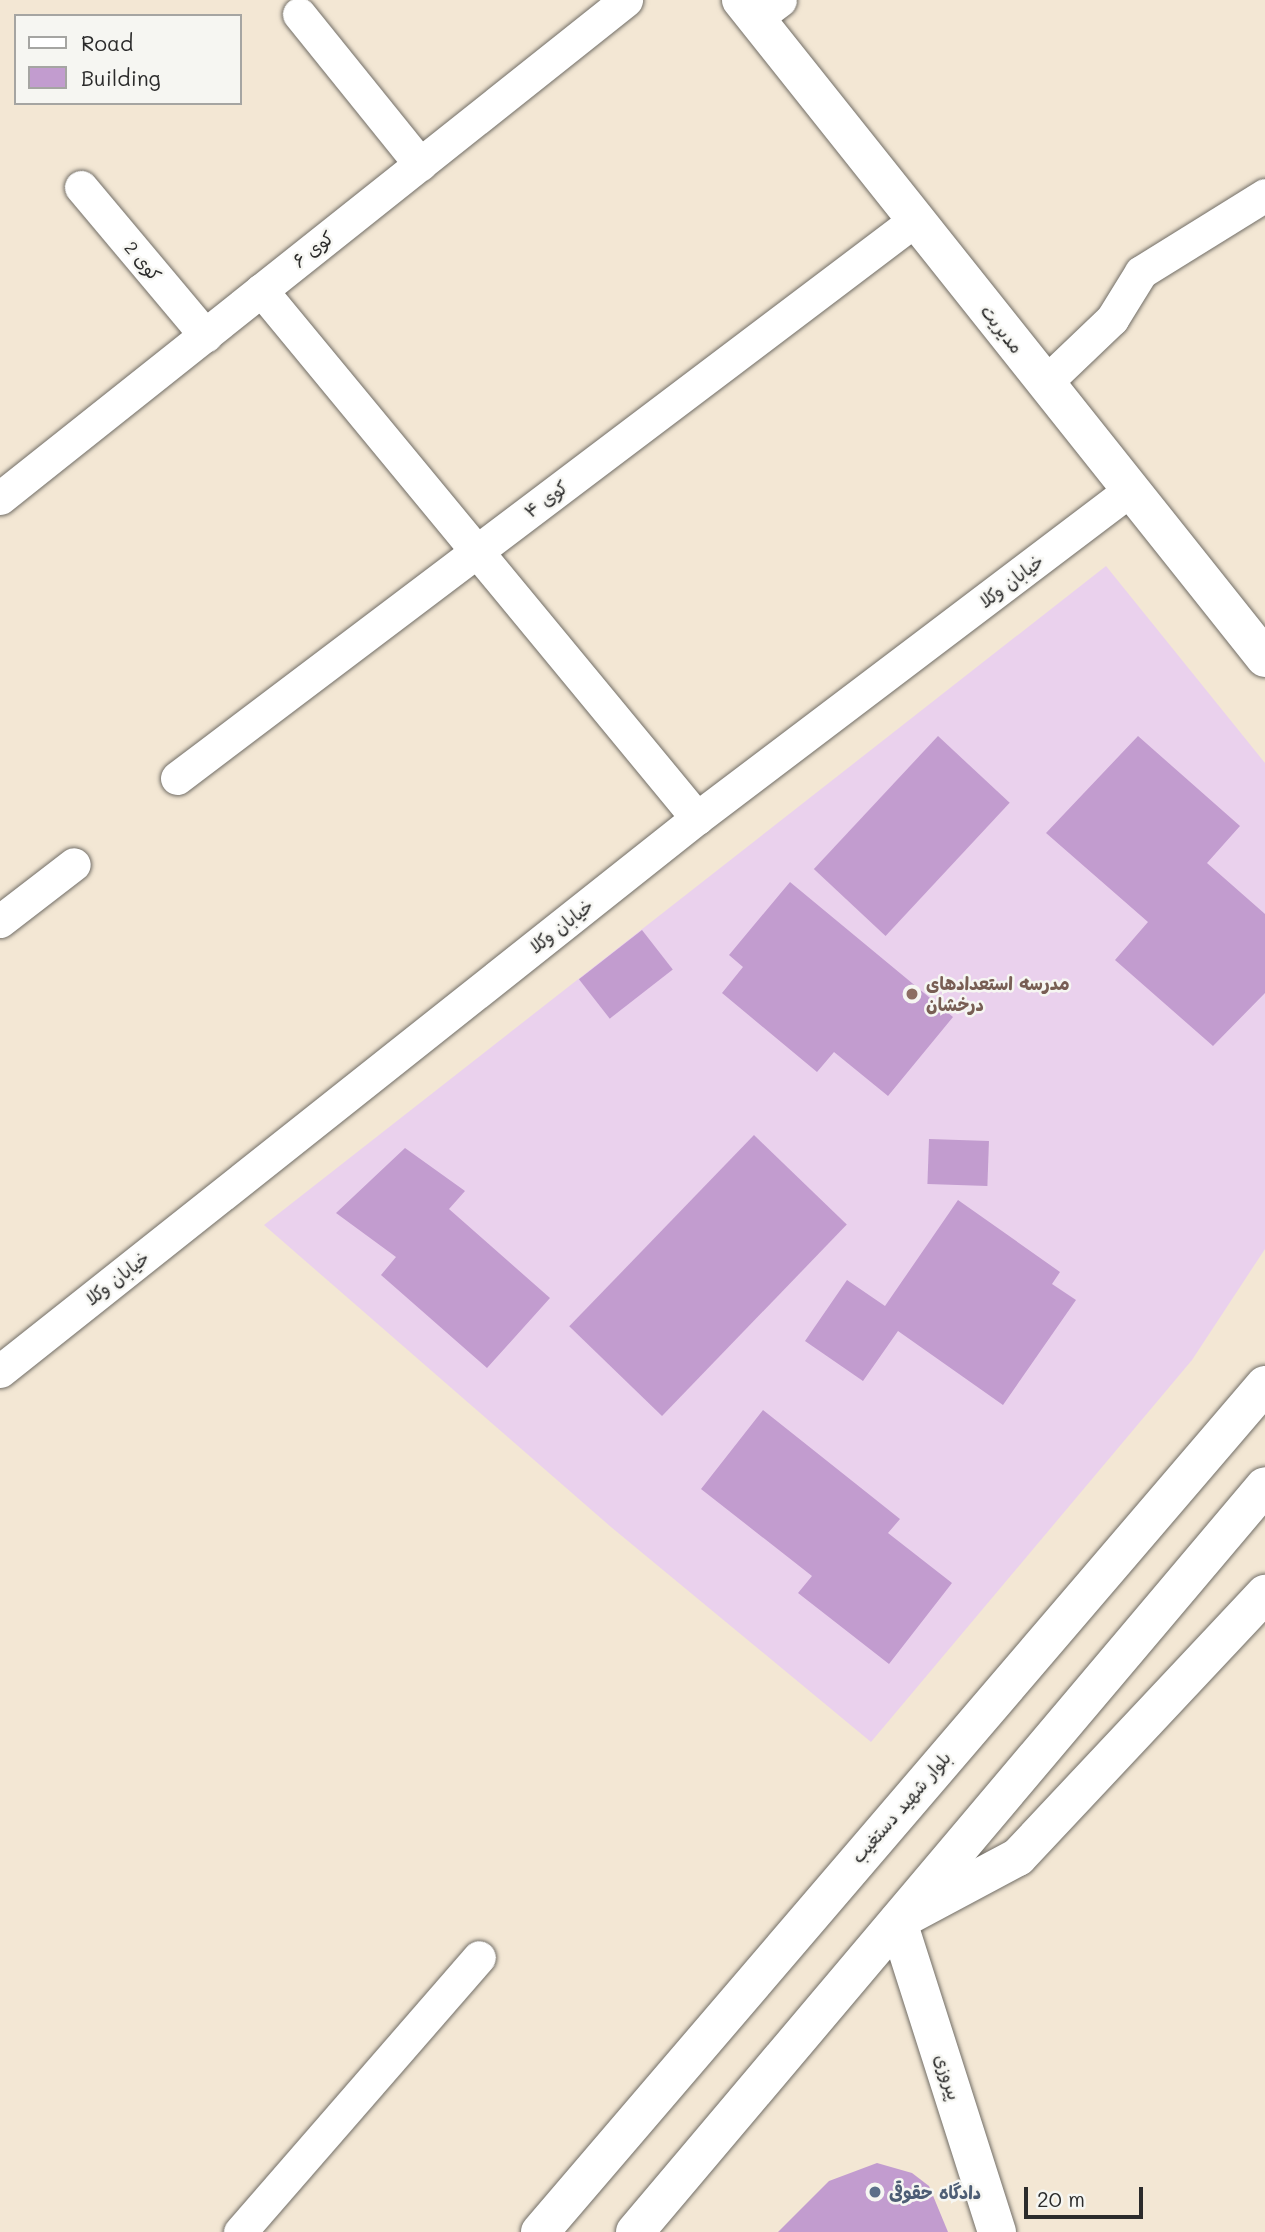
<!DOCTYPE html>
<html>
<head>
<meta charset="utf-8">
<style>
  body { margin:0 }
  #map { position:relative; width:1265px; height:2232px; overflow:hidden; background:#f3e7d4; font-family:Mali,"Playpen Sans Arabic",sans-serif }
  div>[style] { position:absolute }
  .built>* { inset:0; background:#ead1ed }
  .building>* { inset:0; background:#c29ccf; transform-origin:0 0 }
  .roads { filter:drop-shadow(0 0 2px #716d66) drop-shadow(0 0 2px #716d66) }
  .street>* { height:33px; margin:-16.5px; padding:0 16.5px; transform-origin:16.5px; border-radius:16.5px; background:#fff }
  .secondary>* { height:38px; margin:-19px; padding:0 19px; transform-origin:19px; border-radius:19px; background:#fff }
  .dots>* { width:19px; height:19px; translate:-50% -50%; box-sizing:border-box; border:4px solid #f6f6f2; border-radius:50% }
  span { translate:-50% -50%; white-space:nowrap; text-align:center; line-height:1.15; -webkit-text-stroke:5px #f6f6f2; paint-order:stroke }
  .street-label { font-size:18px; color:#2b2b2b }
  .education-label { font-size:18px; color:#785e54; font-weight:700 }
  .left { translate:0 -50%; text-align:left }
  .service-label { font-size:18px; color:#4e5e75; font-weight:700 }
  .legend { position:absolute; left:14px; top:14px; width:228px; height:91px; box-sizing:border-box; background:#f6f6f2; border:2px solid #a5a5a2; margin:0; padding:9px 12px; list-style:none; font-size:21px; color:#2b2b2b }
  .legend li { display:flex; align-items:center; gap:14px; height:35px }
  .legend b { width:35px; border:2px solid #a5a5a2 }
  .scale { position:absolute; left:1024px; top:2187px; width:119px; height:32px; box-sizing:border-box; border:4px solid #2b2b2b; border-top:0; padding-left:9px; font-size:21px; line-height:24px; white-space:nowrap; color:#2b2b2b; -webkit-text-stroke:5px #f6f6f2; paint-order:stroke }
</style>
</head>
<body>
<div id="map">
  <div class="built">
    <div style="clip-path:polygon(1106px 566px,1265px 763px,1265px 1249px,1192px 1360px,871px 1742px,611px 1527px,264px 1225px)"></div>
  </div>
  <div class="building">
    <div style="left:938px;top:736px;width:98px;height:182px;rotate:43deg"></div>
    <div style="clip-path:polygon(1138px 736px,1240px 826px,1207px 863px,1265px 914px,1265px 993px,1213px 1046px,1115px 960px,1148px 922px,1046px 833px)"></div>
    <div style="clip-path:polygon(790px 882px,953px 1017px,888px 1096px,834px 1052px,817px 1072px,722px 993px,743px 967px,729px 955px)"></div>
    <div style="left:642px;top:930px;width:50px;height:80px;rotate:52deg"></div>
    <div style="left:754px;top:1135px;width:129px;height:266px;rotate:44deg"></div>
    <div style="left:929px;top:1139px;width:60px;height:45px;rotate:2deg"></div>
    <div style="clip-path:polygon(405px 1148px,465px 1191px,449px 1209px,550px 1298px,487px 1368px,381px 1275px,396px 1257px,336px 1213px)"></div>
    <div style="clip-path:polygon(958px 1200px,1060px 1272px,1052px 1284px,1076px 1300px,1003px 1405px,898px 1331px,863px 1381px,805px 1341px,847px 1280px,885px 1306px)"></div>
    <div style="clip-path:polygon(763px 1410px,900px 1519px,888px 1533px,952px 1583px,889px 1664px,798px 1593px,812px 1576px,701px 1489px)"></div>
    <div style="clip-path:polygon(877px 2163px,912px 2173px,929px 2186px,948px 2232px,778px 2232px,829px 2181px)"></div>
  </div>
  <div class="roads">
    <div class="street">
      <div style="left:299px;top:14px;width:193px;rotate:51.1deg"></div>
      <div style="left:755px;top:19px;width:31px;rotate:-37deg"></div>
      <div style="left:81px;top:187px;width:194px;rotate:50deg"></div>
      <div style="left:261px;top:290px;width:685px;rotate:50.45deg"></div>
      <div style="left:1045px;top:383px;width:93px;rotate:-43.7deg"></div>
      <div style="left:1112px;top:319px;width:55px;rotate:-58.3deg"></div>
      <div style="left:1141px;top:272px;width:146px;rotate:-31.8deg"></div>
      <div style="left:0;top:498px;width:800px;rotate:-38.5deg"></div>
      <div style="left:177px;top:778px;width:925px;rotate:-37.09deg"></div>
      <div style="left:0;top:921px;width:93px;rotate:-37.6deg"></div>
      <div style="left:0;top:1371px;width:890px;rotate:-38.43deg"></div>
      <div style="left:697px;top:818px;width:543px;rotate:-37.14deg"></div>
      <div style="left:240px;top:2232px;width:364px;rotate:-49deg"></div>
    </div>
    <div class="secondary">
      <div style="left:741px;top:0;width:841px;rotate:51.47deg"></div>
      <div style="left:540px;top:2232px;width:1115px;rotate:-49.44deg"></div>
      <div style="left:635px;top:2232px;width:976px;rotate:-49.82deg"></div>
      <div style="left:997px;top:2232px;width:326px;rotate:-107.7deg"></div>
      <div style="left:898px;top:1921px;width:136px;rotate:-28.1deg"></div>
      <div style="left:1018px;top:1857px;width:361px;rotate:-46.8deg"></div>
    </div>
  </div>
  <div class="dots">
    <div style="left:912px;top:994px;background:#8d6e63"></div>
    <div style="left:875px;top:2192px;background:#5c6f8a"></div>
  </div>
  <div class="street-label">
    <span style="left:313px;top:249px;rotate:-38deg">کوی ۶</span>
    <span style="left:143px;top:261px;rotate:50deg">کوی 2</span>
    <span style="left:1002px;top:329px;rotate:52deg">مدیریت</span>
    <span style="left:546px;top:499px;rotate:-37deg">کوی ۴</span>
    <span style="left:1011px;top:581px;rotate:-37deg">خیابان وکلا</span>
    <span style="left:561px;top:926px;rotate:-38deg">خیابان وکلا</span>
    <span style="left:117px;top:1278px;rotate:-38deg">خیابان وکلا</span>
    <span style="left:901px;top:1807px;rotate:-49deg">بلوار شهید دستغیب</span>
    <span style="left:948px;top:2077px;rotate:72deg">پیروزی</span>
  </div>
  <div class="education-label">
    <span class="left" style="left:926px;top:994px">مدرسه استعدادهای<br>درخشان</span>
  </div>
  <div class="service-label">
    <span class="left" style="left:889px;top:2192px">دادگاه حقوقی</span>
  </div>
  <ul class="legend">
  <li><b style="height:9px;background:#fff"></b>Road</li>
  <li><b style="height:19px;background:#c29ccf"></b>Building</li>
  </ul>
  <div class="scale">20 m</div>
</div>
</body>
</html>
